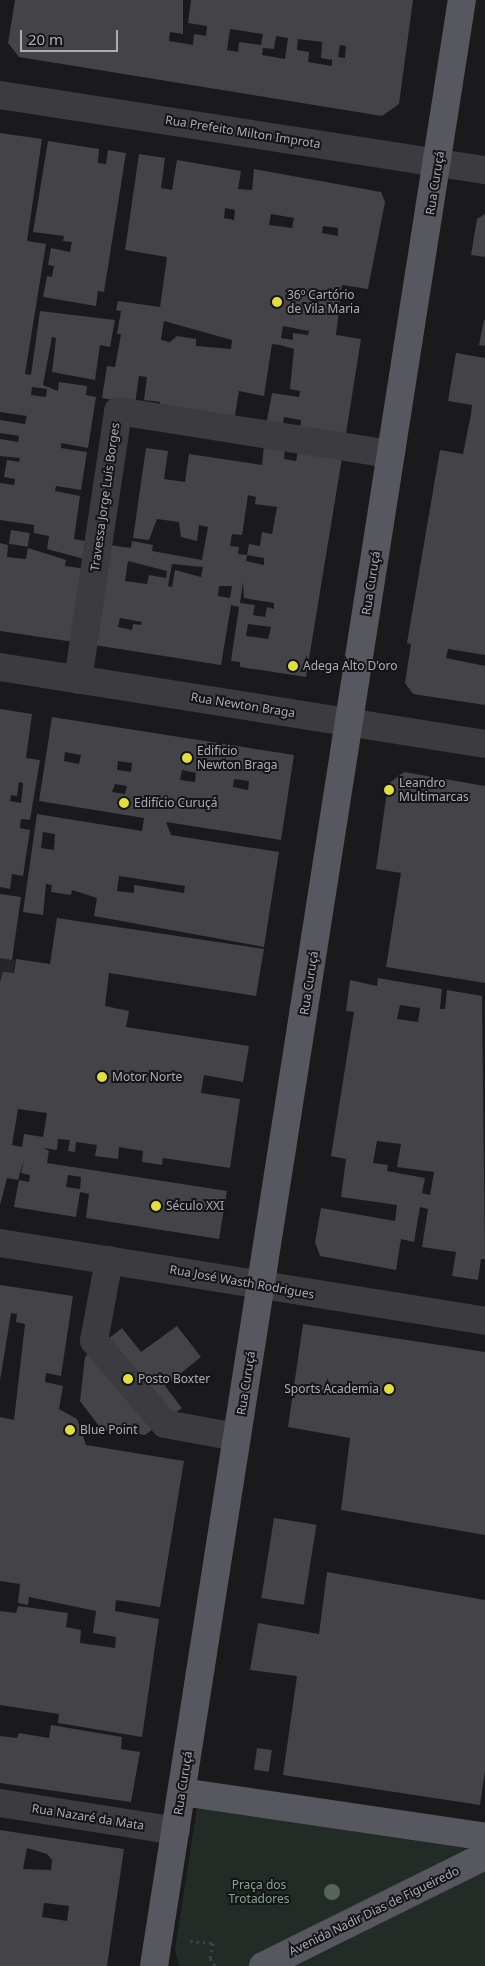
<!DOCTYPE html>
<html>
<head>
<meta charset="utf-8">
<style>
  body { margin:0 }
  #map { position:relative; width:485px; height:1966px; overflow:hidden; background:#1a191b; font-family:"Noto Sans",sans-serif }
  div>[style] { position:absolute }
  .built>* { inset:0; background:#262528 }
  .green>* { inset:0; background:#232b26 }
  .building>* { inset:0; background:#444348; transform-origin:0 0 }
  .path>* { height:3px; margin-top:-1.5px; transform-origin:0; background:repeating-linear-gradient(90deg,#414147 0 2.5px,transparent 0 6.5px) }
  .minor>* { height:28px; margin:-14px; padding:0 14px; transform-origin:14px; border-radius:14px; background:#3b3b40 }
  .major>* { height:28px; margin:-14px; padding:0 14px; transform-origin:14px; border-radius:14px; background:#57575f }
  .trees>* { width:16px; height:16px; margin:-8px; border-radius:50%; background:#55655b }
  .dots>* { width:14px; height:14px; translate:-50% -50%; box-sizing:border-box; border:2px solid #151416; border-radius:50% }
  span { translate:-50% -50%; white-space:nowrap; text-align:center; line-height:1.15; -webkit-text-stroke:4px #151416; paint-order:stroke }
  .street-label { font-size:12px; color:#adadba }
  .poi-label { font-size:12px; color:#adadba }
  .left { translate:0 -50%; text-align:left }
  .right { translate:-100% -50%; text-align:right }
  .park-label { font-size:12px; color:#86a390 }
  .scale { position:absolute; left:20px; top:30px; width:98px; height:22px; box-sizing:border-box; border:2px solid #adadba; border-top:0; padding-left:6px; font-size:15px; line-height:18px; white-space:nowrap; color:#adadba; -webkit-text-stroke:4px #151416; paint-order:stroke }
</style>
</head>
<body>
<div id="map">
  <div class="built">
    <div style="clip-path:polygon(0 958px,15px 960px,0 1061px)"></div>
  </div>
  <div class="green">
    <div style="clip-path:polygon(197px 1808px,476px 1850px,485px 1856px,485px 1966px,179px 1966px,175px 1949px)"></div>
  </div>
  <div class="building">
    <div style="clip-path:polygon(evenodd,15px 0,183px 0,183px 34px,170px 32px,169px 41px,193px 45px,194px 34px,206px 36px,207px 26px,188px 23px,191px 0,413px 0,399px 104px,382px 116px,19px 57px,8px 43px,15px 0,230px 29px,263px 34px,261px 45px,239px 42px,238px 52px,227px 50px,230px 29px,15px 0,276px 36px,288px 38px,285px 59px,262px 55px,263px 48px,274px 49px,276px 36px,15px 0,298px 39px,322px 42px,321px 58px,332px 60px,332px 66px,308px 62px,309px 52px,297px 50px,298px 39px,15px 0,340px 45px,346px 46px,345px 58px,338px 57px,340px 45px)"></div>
    <div style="clip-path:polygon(evenodd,0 133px,42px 139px,27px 241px,46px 244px,25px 374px,31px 375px,40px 311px,115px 320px,110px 347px,100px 345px,95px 380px,52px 372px,56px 338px,52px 337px,43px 385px,58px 391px,59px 382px,87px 386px,86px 395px,96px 397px,88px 448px,61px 443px,61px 448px,87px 452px,81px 490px,56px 486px,55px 491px,80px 496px,74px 539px,91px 542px,88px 560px,47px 549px,49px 536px,34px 533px,34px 525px,0 520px,0 483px,14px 485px,15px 479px,4px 477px,7px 460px,19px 462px,20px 458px,0 456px,0 439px,18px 442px,19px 436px,0 433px,0 420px,25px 424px,27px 416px,0 412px,0 133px,32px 387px,47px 389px,46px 397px,31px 395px,32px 387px)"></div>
    <div style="clip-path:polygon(48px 141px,99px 149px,98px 163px,106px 164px,108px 150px,126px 153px,104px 292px,98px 291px,96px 306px,43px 297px,47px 276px,52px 277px,54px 266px,48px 265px,51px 248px,70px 252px,72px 242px,63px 241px,64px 236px,33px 232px)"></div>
    <div style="clip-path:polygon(evenodd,139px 154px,165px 158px,161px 188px,172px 190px,177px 160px,241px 171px,238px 189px,252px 190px,254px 169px,381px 192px,385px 202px,368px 289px,342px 285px,336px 335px,361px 339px,345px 440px,300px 432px,301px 420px,284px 417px,282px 429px,266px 426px,272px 393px,299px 397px,300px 391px,290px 389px,294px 349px,280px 345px,272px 344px,264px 396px,239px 391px,234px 421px,160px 408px,160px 402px,144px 400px,147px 377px,139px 376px,135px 404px,102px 398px,107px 366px,115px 367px,121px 334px,117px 334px,121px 311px,116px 310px,118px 301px,160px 307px,167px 257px,125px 250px,139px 154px,225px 208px,235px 210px,234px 220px,224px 218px,225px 208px,139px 154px,271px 214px,294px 218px,292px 228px,269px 225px,271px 214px,139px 154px,323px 226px,338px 228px,338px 236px,322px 233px,323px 226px,139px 154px,164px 321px,232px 340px,231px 349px,196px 346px,196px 339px,177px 336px,170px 342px,161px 340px,164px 321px,139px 154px,283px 326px,309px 331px,308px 335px,293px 333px,293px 340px,281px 338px,283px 326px)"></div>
    <div style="clip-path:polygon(485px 214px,485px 257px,471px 255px,477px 219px)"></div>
    <div style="clip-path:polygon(484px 320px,485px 320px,485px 346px,479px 345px)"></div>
    <div style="clip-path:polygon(456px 353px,485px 358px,485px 655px,448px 649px,446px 658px,485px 666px,485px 705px,413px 694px,405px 683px,411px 644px,407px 643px,440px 450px,463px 454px,471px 414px,472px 405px,448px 401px)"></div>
    <div style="clip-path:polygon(evenodd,264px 446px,285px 449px,284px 459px,296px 461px,298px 451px,342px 458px,306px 677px,240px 667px,240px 662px,231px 661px,239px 607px,231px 605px,221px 665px,94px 645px,109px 545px,131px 548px,132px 541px,153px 545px,152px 551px,202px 560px,208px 527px,199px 525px,197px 541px,181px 537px,179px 522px,157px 519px,149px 540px,133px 538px,146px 448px,168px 451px,164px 479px,185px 482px,189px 454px,262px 465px,264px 446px,248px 495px,256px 497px,255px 504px,277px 507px,272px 534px,262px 532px,260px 546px,249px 544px,247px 555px,264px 558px,264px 565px,246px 561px,247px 555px,238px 554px,239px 547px,230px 546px,232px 534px,242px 535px,248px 495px,264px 446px,128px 561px,167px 571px,166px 578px,149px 575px,147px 584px,125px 581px,128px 561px,264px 446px,172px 564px,203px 567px,201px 577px,175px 570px,172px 587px,168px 586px,172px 564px,264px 446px,243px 582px,244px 598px,274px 603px,274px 609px,267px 607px,265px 617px,253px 615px,255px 605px,240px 603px,243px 582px,264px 446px,219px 586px,232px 586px,230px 598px,218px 596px,219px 586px,264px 446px,120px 618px,142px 622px,141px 625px,133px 624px,132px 630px,118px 627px,120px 618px,264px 446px,248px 624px,271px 627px,268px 639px,246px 636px,248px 624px)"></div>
    <div style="left:11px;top:530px;width:19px;height:14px;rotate:9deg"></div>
    <div style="clip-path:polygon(0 543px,8px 545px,7px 557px,26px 559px,28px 548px,66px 560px,65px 566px,86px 569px,74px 642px,0 631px)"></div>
    <div style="clip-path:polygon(evenodd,0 709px,32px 714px,26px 758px,40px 760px,30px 820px,21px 819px,20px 828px,30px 830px,23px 876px,12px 874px,10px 889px,0 887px,0 709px,19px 782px,23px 783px,21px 803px,10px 801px,11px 795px,17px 796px,19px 782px)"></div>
    <div style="clip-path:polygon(evenodd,52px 717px,294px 755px,281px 840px,166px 822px,171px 835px,279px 852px,264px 947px,94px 916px,97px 898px,72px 890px,71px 895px,51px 892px,52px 885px,46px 884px,43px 915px,23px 912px,37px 814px,142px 831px,144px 818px,39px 801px,52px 717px,65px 752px,81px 755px,79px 764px,64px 761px,65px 752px,52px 717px,118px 761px,132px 763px,131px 772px,117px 770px,118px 761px,52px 717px,182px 770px,196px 773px,195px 782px,180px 780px,182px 770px,52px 717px,234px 779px,249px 781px,248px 790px,233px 787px,234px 779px,52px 717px,115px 784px,127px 786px,125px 794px,112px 792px,115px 784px,52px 717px,202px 798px,216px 800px,214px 807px,201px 805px,202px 798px,52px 717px,43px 832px,55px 834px,54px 850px,41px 848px,43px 832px,52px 717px,119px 876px,185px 886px,184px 893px,134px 885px,134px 893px,117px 891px,119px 876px)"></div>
    <div style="clip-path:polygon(404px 772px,485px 786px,485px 983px,386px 967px,401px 873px,376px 869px,388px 784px)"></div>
    <div style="clip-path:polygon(0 894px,21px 897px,12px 960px,0 958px)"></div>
    <div style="clip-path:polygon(evenodd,57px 918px,264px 949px,256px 996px,109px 973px,105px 1006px,129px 1011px,126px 1027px,249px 1046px,243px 1082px,204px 1075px,201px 1093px,240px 1099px,230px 1168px,163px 1158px,162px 1165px,142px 1162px,143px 1151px,119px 1147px,118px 1159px,95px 1156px,97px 1145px,76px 1142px,75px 1152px,68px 1151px,70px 1140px,58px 1139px,57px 1150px,44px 1148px,49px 1151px,47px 1163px,227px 1191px,219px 1239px,86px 1218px,89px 1194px,80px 1192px,76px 1217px,14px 1207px,19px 1180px,29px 1182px,30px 1175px,21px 1173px,24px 1159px,18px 1180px,7px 1178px,0 1205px,0 983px,3px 972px,14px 973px,16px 959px,50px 964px,57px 918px,18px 1109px,47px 1113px,43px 1137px,24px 1134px,22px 1147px,12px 1145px,18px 1109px,57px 918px,68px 1175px,81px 1177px,80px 1189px,66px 1187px,68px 1175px)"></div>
    <div style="clip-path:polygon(evenodd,378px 978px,442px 989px,440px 1009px,445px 1009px,447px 990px,482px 996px,485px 1259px,481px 1259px,478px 1280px,452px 1276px,456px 1252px,422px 1247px,428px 1209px,420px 1207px,414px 1242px,401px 1239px,396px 1270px,320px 1256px,315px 1242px,321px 1208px,395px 1221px,397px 1205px,341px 1197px,346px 1159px,331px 1156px,354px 1012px,346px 1011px,350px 980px,377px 986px,378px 978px,400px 1005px,420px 1008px,418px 1022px,397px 1019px,400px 1005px,378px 978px,377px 1141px,401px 1144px,397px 1167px,434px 1172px,430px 1195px,422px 1193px,425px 1178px,387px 1171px,388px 1165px,373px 1163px,377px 1141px)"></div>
    <div style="clip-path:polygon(0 1285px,73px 1296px,61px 1376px,46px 1373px,45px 1382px,63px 1386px,59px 1409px,77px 1419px,86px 1445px,184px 1461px,160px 1607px,116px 1600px,115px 1611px,159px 1619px,142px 1737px,58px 1723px,59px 1714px,0 1705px,0 1611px,16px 1613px,18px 1606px,68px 1613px,66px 1627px,81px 1630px,80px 1643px,115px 1648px,116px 1637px,93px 1633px,96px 1611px,29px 1597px,28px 1605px,18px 1603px,20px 1584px,0 1581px,0 1417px,14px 1420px,25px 1324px,16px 1322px,17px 1314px,11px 1313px,0 1381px)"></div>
    <div style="clip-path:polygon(303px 1324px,485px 1352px,485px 1535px,341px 1510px,350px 1438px,288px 1427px)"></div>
    <div style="clip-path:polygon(177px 1326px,201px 1357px,165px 1386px,182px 1408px,145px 1435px,102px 1430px,80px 1401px,85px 1357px,122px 1328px,141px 1352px)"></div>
    <div style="left:274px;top:1518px;width:43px;height:81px;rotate:9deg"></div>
    <div style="clip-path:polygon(327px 1572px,485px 1600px,485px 1771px,480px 1805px,283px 1775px,297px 1676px,250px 1670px,258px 1623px,319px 1634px)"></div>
    <div style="clip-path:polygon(51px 1725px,122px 1737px,121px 1749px,140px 1752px,131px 1802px,0 1783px,0 1736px,17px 1738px,19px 1733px,49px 1738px)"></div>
    <div style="left:257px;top:1748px;width:15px;height:22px;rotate:8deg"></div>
    <div style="clip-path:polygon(evenodd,0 1830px,124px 1849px,107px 1966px,0 1966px,0 1830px,27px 1848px,47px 1854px,52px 1860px,51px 1870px,23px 1869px,27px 1848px,0 1830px,44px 1903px,69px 1906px,67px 1921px,42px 1917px,44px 1903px)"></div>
  </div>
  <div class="path">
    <div style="left:190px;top:1941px;width:23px;rotate:5deg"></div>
    <div style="left:213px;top:1943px;width:15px;rotate:101deg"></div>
    <div style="left:210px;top:1958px;width:9px;rotate:58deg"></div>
  </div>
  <div class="minor">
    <div style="left:0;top:95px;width:491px;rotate:8.8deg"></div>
    <div style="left:0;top:667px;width:491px;rotate:9deg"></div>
    <div style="left:78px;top:680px;width:272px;rotate:-81.5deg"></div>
    <div style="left:118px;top:411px;width:276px;rotate:9deg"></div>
    <div style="left:0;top:1243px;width:491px;rotate:9.1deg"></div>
    <div style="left:109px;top:1260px;width:82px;rotate:100.5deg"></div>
    <div style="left:94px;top:1341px;width:109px;rotate:49.5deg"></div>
    <div style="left:165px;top:1424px;width:73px;rotate:10.2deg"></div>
    <div style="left:0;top:1803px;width:178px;rotate:9deg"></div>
  </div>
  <div class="major">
    <div style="left:182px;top:1792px;width:306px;rotate:8.4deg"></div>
    <div style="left:154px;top:1966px;width:1990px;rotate:-81.1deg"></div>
    <div style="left:263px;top:1966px;width:248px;rotate:-26.4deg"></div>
  </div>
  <div class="trees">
    <div style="left:332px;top:1892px"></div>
  </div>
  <div class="dots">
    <div style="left:277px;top:302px;background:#e3dc49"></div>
    <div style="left:293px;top:666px;background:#e3dc49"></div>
    <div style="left:187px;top:758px;background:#e3dc49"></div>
    <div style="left:389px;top:790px;background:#e3dc49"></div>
    <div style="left:124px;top:803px;background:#e3dc49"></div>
    <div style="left:102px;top:1077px;background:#e3dc49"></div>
    <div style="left:156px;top:1206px;background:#e3dc49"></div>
    <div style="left:128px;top:1379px;background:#e3dc49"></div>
    <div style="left:389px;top:1389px;background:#e3dc49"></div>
    <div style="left:70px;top:1430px;background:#e3dc49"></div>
  </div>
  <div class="street-label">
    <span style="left:243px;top:132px;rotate:9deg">Rua Prefeito Milton Improta</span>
    <span style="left:435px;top:183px;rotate:-81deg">Rua Curuçá</span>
    <span style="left:105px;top:497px;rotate:-82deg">Travessa Jorge Luís Borges</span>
    <span style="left:371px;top:583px;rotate:-81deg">Rua Curuçá</span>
    <span style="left:243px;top:705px;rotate:9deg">Rua Newton Braga</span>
    <span style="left:309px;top:983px;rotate:-81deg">Rua Curuçá</span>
    <span style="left:242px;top:1282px;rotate:10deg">Rua José Wasth Rodrigues</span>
    <span style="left:246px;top:1383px;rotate:-81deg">Rua Curuçá</span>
    <span style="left:183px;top:1783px;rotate:-81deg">Rua Curuçá</span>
    <span style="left:88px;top:1817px;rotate:9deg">Rua Nazaré da Mata</span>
    <span style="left:374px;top:1911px;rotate:-26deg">Avenida Nadir Dias de Figueiredo</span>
  </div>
  <div class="poi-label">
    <span class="left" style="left:287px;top:302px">36º Cartório<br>de Vila Maria</span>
    <span class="left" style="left:303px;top:666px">Adega Alto D'oro</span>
    <span class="left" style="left:197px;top:758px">Edificio<br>Newton Braga</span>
    <span class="left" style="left:399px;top:790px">Leandro<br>Multimarcas</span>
    <span class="left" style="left:134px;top:803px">Edifício Curuçá</span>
    <span class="left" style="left:112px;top:1077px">Motor Norte</span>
    <span class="left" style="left:166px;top:1206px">Século XXI</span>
    <span class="left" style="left:138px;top:1379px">Posto Boxter</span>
    <span class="right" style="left:379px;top:1389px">Sports Academia</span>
    <span class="left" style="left:80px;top:1430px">Blue Point</span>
  </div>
  <div class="park-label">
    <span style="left:259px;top:1892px">Praça dos<br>Trotadores</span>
  </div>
  <div class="scale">20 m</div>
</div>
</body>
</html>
